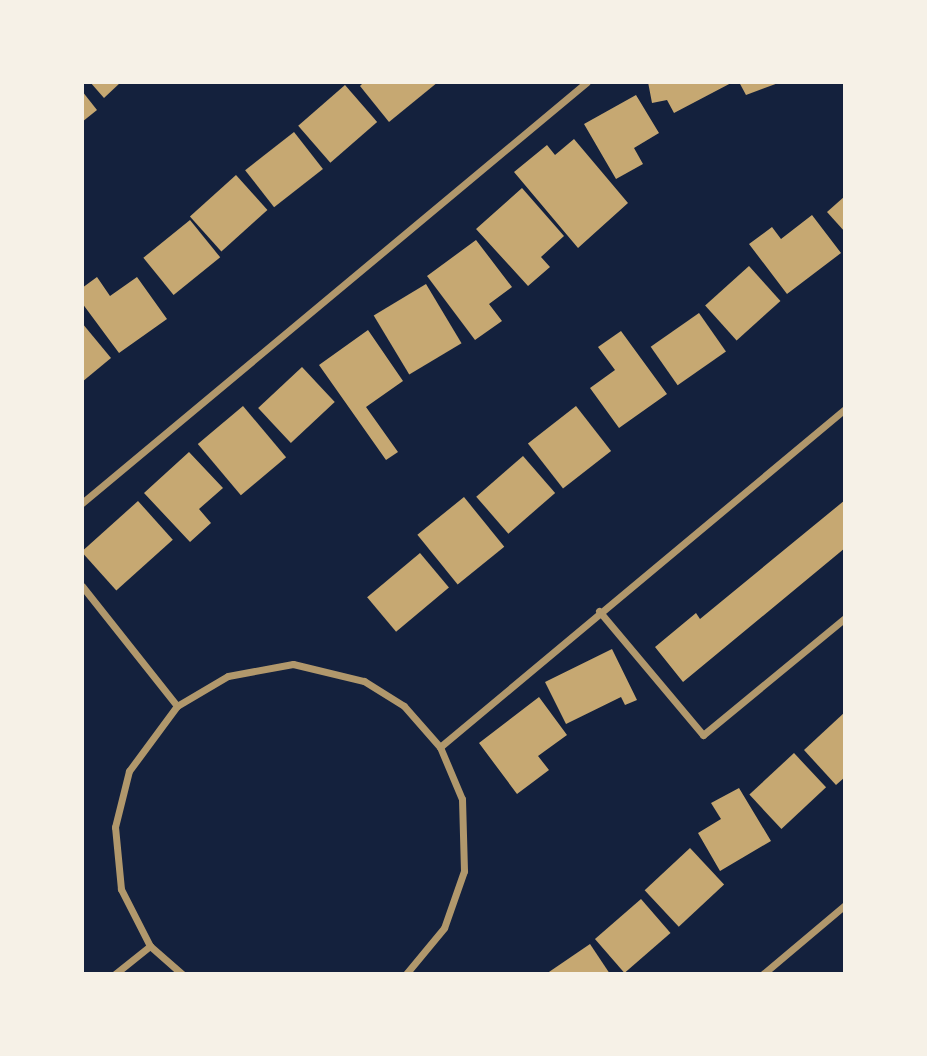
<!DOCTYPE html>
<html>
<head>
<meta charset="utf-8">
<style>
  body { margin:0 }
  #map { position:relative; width:927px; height:1056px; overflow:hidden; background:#14213d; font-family:"DM Sans",sans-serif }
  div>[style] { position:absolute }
  .building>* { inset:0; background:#c6a872; transform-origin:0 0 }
  .minor>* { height:7px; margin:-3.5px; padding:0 3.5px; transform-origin:3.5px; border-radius:3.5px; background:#b1986c }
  span { translate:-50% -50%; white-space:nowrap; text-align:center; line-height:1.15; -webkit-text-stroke:6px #f6f1e7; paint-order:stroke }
  .frame { position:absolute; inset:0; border:84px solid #f6f1e7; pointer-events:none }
</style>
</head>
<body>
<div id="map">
  <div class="building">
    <div style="clip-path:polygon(90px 82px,121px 82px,104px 98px)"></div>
    <div style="clip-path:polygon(364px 82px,438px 82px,389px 122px,360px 86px)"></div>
    <div style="clip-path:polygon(648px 82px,733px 82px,674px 113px,667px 100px,652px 103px)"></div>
    <div style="clip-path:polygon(739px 82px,781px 82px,746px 95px)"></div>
    <div style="left:345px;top:85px;width:49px;height:62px;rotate:49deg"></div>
    <div style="clip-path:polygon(82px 91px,97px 110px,82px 122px)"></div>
    <div style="clip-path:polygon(636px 95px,659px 133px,634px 148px,643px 164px,616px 179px,584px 124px)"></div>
    <div style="left:294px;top:132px;width:47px;height:62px;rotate:52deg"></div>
    <div style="clip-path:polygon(574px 139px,628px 203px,578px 248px,514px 172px,547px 145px,555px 155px)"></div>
    <div style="left:236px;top:175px;width:47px;height:62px;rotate:48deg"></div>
    <div style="clip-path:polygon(522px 188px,564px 236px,541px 257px,550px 267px,528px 286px,476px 229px)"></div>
    <div style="clip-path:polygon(845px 196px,845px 232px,827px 212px)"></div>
    <div style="clip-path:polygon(812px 215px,841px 253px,787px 294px,749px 244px,772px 227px,781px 239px)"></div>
    <div style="left:190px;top:220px;width:48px;height:60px;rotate:51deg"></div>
    <div style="clip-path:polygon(476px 240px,512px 287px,489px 304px,502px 321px,475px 340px,427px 276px)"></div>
    <div style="left:749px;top:266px;width:47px;height:59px;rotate:48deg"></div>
    <div style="clip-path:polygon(97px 277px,110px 296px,137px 277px,167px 319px,119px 353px,82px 303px,82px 288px)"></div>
    <div style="left:426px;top:284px;width:69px;height:61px;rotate:59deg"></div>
    <div style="left:699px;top:313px;width:47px;height:59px;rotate:55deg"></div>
    <div style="clip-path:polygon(82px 323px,111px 358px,82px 382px)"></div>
    <div style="clip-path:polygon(368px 330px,403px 381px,366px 407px,398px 452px,386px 460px,319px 365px)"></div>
    <div style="clip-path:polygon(621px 331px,667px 394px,619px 428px,590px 388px,615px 370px,598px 347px)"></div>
    <div style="left:302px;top:367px;width:48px;height:60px;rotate:47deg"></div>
    <div style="left:243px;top:406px;width:67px;height:59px;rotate:50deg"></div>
    <div style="left:576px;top:406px;width:57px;height:61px;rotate:52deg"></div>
    <div style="clip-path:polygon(189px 452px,223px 488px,199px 509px,211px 523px,190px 542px,144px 493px)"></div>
    <div style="left:523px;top:456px;width:49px;height:62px;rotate:49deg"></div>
    <div style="left:464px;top:497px;width:64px;height:60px;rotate:51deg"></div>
    <div style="clip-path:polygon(845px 500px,845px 548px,683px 682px,655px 647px,696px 613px,700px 619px)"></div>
    <div style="left:138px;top:501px;width:52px;height:76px;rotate:48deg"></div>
    <div style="left:420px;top:553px;width:45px;height:69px;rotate:50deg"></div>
    <div style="clip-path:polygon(612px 649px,637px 700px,625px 705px,621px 697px,566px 724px,545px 682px)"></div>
    <div style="clip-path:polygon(539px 697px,567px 735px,538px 756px,549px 770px,517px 794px,479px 743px)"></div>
    <div style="clip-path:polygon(845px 712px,845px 777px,836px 785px,804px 750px)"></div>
    <div style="left:794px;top:753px;width:47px;height:61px;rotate:47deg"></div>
    <div style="clip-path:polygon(739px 788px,771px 841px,720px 871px,698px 833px,721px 819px,711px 803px)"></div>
    <div style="left:690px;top:848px;width:50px;height:62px;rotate:47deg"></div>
    <div style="left:641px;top:899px;width:45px;height:61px;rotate:49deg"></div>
    <div style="clip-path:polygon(590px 944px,610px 974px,546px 974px)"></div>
  </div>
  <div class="minor">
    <div style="left:82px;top:503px;width:657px;rotate:-39.82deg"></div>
    <div style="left:82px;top:586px;width:153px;rotate:51.6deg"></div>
    <div style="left:599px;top:611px;width:162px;rotate:50deg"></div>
    <div style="left:703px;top:735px;width:184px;rotate:-39.5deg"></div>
    <div style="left:440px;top:747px;width:528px;rotate:-39.85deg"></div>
    <div style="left:115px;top:974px;width:45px;rotate:-38.7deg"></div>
    <div style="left:182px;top:974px;width:43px;rotate:-138.8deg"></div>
    <div style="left:150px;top:946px;width:64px;rotate:-117deg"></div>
    <div style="left:121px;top:889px;width:62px;rotate:-95.5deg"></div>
    <div style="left:115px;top:827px;width:58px;rotate:-76deg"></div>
    <div style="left:129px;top:771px;width:81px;rotate:-53.6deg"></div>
    <div style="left:177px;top:706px;width:59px;rotate:-30.5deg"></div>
    <div style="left:228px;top:676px;width:66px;rotate:-10.5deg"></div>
    <div style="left:293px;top:664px;width:73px;rotate:13.5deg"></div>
    <div style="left:364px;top:681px;width:47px;rotate:32deg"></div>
    <div style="left:404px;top:706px;width:55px;rotate:48.7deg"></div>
    <div style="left:440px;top:747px;width:56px;rotate:67.1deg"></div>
    <div style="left:462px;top:799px;width:72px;rotate:88.4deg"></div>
    <div style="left:464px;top:871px;width:60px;rotate:109.3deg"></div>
    <div style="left:444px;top:928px;width:60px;rotate:129.6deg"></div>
    <div style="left:763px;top:974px;width:107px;rotate:-40.1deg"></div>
  </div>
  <div class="frame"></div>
</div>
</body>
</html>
